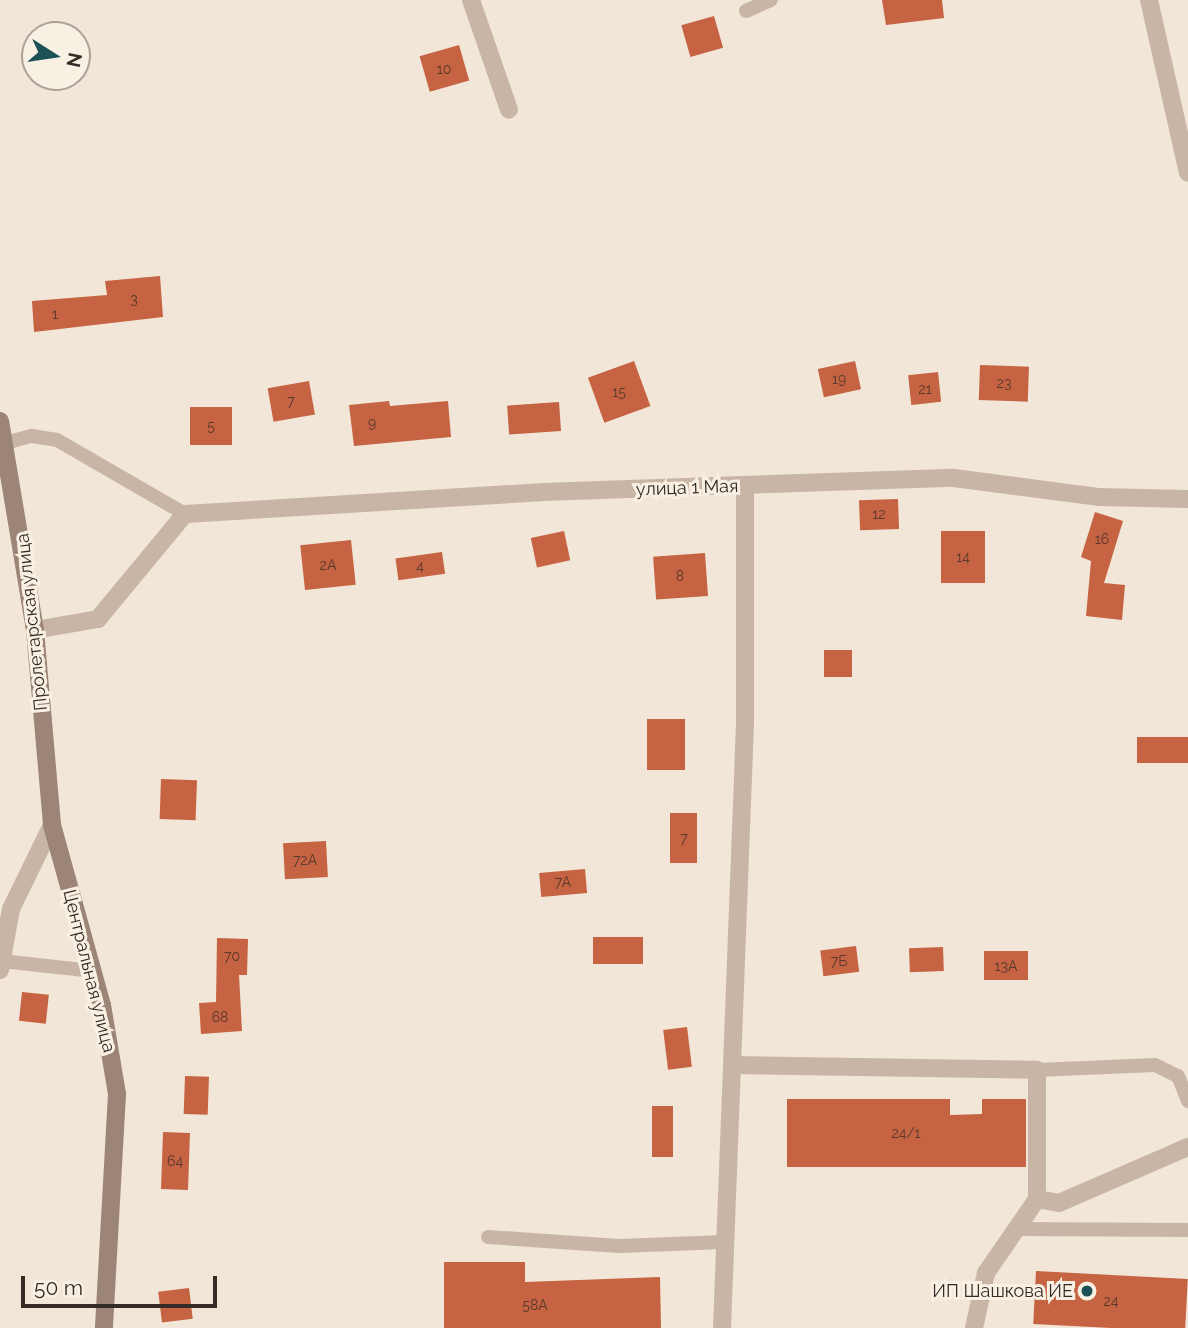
<!DOCTYPE html>
<html>
<head>
<meta charset="utf-8">
<style>
  body { margin:0 }
  #map { position:relative; width:1188px; height:1328px; overflow:hidden; background:#f1e6d8; font-family:Raleway,sans-serif }
  div>[style] { position:absolute }
  .building>* { inset:0; background:#c66342; transform-origin:0 0 }
  .lane>* { height:14px; margin:-7px; padding:0 7px; transform-origin:7px; border-radius:7px; background:#c9b5a5 }
  .street>* { height:18px; margin:-9px; padding:0 9px; transform-origin:9px; border-radius:9px; background:#c9b5a5 }
  .secondary>* { height:18px; margin:-9px; padding:0 9px; transform-origin:9px; border-radius:9px; background:#9c8476 }
  .dots>* { width:19px; height:19px; translate:-50% -50%; box-sizing:border-box; border:4px solid #f9f0e4; border-radius:50% }
  span { translate:-50% -50%; white-space:nowrap; text-align:center; line-height:1.15; -webkit-text-stroke:6px #f9f0e4; paint-order:stroke }
  .number-label { font-size:14px; color:#58392d }
  .number-label span { -webkit-text-stroke-width:0 }
  .street-label { font-size:18px; color:#342b26 }
  .poi-label { font-size:18px; color:#342b26 }
  .right { translate:-100% -50%; text-align:right }
  .north { position:absolute; left:21px; top:21px; width:70px; height:70px; box-sizing:border-box; background:#f9f0e4; border:2px solid #aaa198; border-radius:50%; rotate:102deg; font-size:19px; font-weight:700; line-height:28px; text-align:center; color:#342b26 }
  .north::after { content:''; display:block; margin:auto; width:24px; height:32px; background:#1c5155; clip-path:polygon(50% 0,100% 100%,50% 72%,0 100%) }
  .scale { position:absolute; left:21px; top:1276px; width:196px; height:32px; box-sizing:border-box; border:4px solid #342b26; border-top:0; padding-left:9px; font-size:21px; line-height:24px; white-space:nowrap; color:#342b26; -webkit-text-stroke:5px #f9f0e4; paint-order:stroke }
</style>
</head>
<body>
<div id="map">
  <div class="building">
    <div style="clip-path:polygon(882px 0,942px 0,944px 18px,886px 25px)"></div>
    <div style="left:714px;top:16px;width:33px;height:34px;rotate:74deg"></div>
    <div style="left:459px;top:45px;width:37px;height:41px;rotate:74deg"></div>
    <div style="clip-path:polygon(160px 276px,163px 317px,34px 332px,32px 301px,107px 295px,105px 281px)"></div>
    <div style="left:634px;top:361px;width:48px;height:49px;rotate:70deg"></div>
    <div style="left:855px;top:361px;width:29px;height:38px;rotate:78deg"></div>
    <div style="left:980px;top:365px;width:49px;height:35px;rotate:2deg"></div>
    <div style="left:938px;top:372px;width:30px;height:30px;rotate:84deg"></div>
    <div style="left:309px;top:381px;width:34px;height:42px;rotate:80deg"></div>
    <div style="clip-path:polygon(389px 401px,390px 406px,448px 401px,451px 437px,354px 446px,349px 405px)"></div>
    <div style="left:559px;top:402px;width:29px;height:52px;rotate:86deg"></div>
    <div style="left:190px;top:407px;width:42px;height:38px"></div>
    <div style="left:898px;top:499px;width:30px;height:39px;rotate:88deg"></div>
    <div style="clip-path:polygon(1095px 512px,1123px 521px,1104px 583px,1125px 585px,1122px 620px,1086px 616px,1091px 561px,1081px 557px)"></div>
    <div style="left:564px;top:531px;width:30px;height:34px;rotate:78deg"></div>
    <div style="left:941px;top:531px;width:44px;height:52px"></div>
    <div style="left:351px;top:540px;width:45px;height:51px;rotate:84deg"></div>
    <div style="left:442px;top:552px;width:22px;height:47px;rotate:82deg"></div>
    <div style="left:705px;top:553px;width:43px;height:52px;rotate:86deg"></div>
    <div style="left:824px;top:650px;width:28px;height:27px"></div>
    <div style="left:685px;top:719px;width:51px;height:38px;rotate:90deg"></div>
    <div style="left:1137px;top:737px;width:51px;height:26px"></div>
    <div style="left:161px;top:779px;width:36px;height:40px;rotate:2deg"></div>
    <div style="left:670px;top:813px;width:27px;height:50px"></div>
    <div style="left:326px;top:841px;width:36px;height:43px;rotate:87deg"></div>
    <div style="left:585px;top:869px;width:24px;height:46px;rotate:85deg"></div>
    <div style="left:593px;top:937px;width:50px;height:27px"></div>
    <div style="clip-path:polygon(217px 938px,248px 939px,247px 975px,239px 975px,242px 1031px,201px 1034px,199px 1003px,216px 1002px)"></div>
    <div style="left:856px;top:946px;width:26px;height:36px;rotate:83deg"></div>
    <div style="left:943px;top:947px;width:24px;height:34px;rotate:88deg"></div>
    <div style="left:984px;top:951px;width:44px;height:29px"></div>
    <div style="left:22px;top:992px;width:27px;height:29px;rotate:6deg"></div>
    <div style="left:687px;top:1027px;width:40px;height:24px;rotate:83deg"></div>
    <div style="left:185px;top:1076px;width:24px;height:38px;rotate:2deg"></div>
    <div style="clip-path:polygon(787px 1099px,950px 1099px,950px 1115px,982px 1114px,982px 1099px,1026px 1099px,1026px 1167px,787px 1167px)"></div>
    <div style="left:652px;top:1106px;width:21px;height:51px"></div>
    <div style="left:163px;top:1132px;width:27px;height:57px;rotate:2deg"></div>
    <div style="clip-path:polygon(444px 1262px,525px 1262px,525px 1282px,660px 1277px,661px 1328px,444px 1328px)"></div>
    <div style="left:1036px;top:1271px;width:152px;height:53px;rotate:3deg"></div>
    <div style="left:189px;top:1288px;width:31px;height:31px;rotate:83deg"></div>
  </div>
  <div class="lane">
    <div style="left:746px;top:11px;width:27px;rotate:-24deg"></div>
    <div style="left:5px;top:443px;width:28px;rotate:-15deg"></div>
    <div style="left:32px;top:436px;width:25px;rotate:9deg"></div>
    <div style="left:57px;top:440px;width:148px;rotate:30deg"></div>
    <div style="left:2px;top:961px;width:92px;rotate:6.3deg"></div>
    <div style="left:1037px;top:1070px;width:118px;rotate:-2.4deg"></div>
    <div style="left:1155px;top:1065px;width:25px;rotate:26deg"></div>
    <div style="left:1178px;top:1076px;width:27px;rotate:68deg"></div>
    <div style="left:1016px;top:1229px;width:172px;rotate:0.3deg"></div>
    <div style="left:488px;top:1237px;width:131px;rotate:3.9deg"></div>
    <div style="left:619px;top:1246px;width:105px;rotate:-2.2deg"></div>
  </div>
  <div class="street">
    <div style="left:471px;top:0;width:116px;rotate:70.9deg"></div>
    <div style="left:1149px;top:0;width:177px;rotate:77.3deg"></div>
    <div style="left:35px;top:630px;width:64px;rotate:-9.9deg"></div>
    <div style="left:98px;top:619px;width:136px;rotate:-50.4deg"></div>
    <div style="left:185px;top:514px;width:359px;rotate:-3.5deg"></div>
    <div style="left:543px;top:492px;width:411px;rotate:-2deg"></div>
    <div style="left:954px;top:478px;width:145px;rotate:7.5deg"></div>
    <div style="left:1098px;top:497px;width:90px;rotate:1.3deg"></div>
    <div style="left:0;top:970px;width:62px;rotate:-79.8deg"></div>
    <div style="left:11px;top:909px;width:93px;rotate:-64deg"></div>
    <div style="left:732px;top:1065px;width:305px;rotate:0.9deg"></div>
    <div style="left:1037px;top:1070px;width:129px;rotate:90deg"></div>
    <div style="left:1037px;top:1199px;width:90px;rotate:124.6deg"></div>
    <div style="left:986px;top:1273px;width:56px;rotate:102.3deg"></div>
    <div style="left:1037px;top:1199px;width:22px;rotate:10deg"></div>
    <div style="left:1059px;top:1203px;width:141px;rotate:-23.5deg"></div>
    <div style="left:722px;top:1328px;width:605px;rotate:-87.82deg"></div>
    <div style="left:745px;top:723px;width:237px;rotate:-90deg"></div>
  </div>
  <div class="secondary">
    <div style="left:0;top:421px;width:212px;rotate:80.5deg"></div>
    <div style="left:35px;top:630px;width:196px;rotate:85deg"></div>
    <div style="left:52px;top:825px;width:187px;rotate:74.5deg"></div>
    <div style="left:102px;top:1005px;width:90px;rotate:80.4deg"></div>
    <div style="left:117px;top:1094px;width:234px;rotate:93.2deg"></div>
  </div>
  <div class="dots">
    <div style="left:1087px;top:1291px;background:#1c5155"></div>
  </div>
  <div class="number-label">
    <span style="left:444px;top:69px">10</span>
    <span style="left:134px;top:299px">3</span>
    <span style="left:55px;top:314px">1</span>
    <span style="left:839px;top:379px">19</span>
    <span style="left:1004px;top:383px">23</span>
    <span style="left:925px;top:389px">21</span>
    <span style="left:619px;top:392px">15</span>
    <span style="left:291px;top:401px">7</span>
    <span style="left:372px;top:423px">9</span>
    <span style="left:211px;top:426px">5</span>
    <span style="left:879px;top:514px">12</span>
    <span style="left:1102px;top:539px">16</span>
    <span style="left:963px;top:557px">14</span>
    <span style="left:328px;top:565px">2А</span>
    <span style="left:420px;top:566px">4</span>
    <span style="left:680px;top:576px">8</span>
    <span style="left:684px;top:838px">7</span>
    <span style="left:305px;top:860px">72А</span>
    <span style="left:563px;top:882px">7А</span>
    <span style="left:232px;top:956px">70</span>
    <span style="left:839px;top:961px">7Б</span>
    <span style="left:1006px;top:966px">13А</span>
    <span style="left:220px;top:1017px">68</span>
    <span style="left:906px;top:1133px">24/1</span>
    <span style="left:175px;top:1161px">64</span>
    <span style="left:1111px;top:1301px">24</span>
    <span style="left:535px;top:1305px">58А</span>
  </div>
  <div class="street-label">
    <span style="left:687px;top:488px;rotate:-2deg">улица 1 Мая</span>
    <span style="left:32px;top:622px;rotate:-96deg">Пролетарская улица</span>
    <span style="left:89px;top:971px;rotate:76deg">Центральная улица</span>
  </div>
  <div class="poi-label">
    <span class="right" style="left:1073px;top:1291px">ИП Шашкова ИЕ</span>
  </div>
  <div class="north">N</div>
  <div class="scale">50 m</div>
</div>
</body>
</html>
